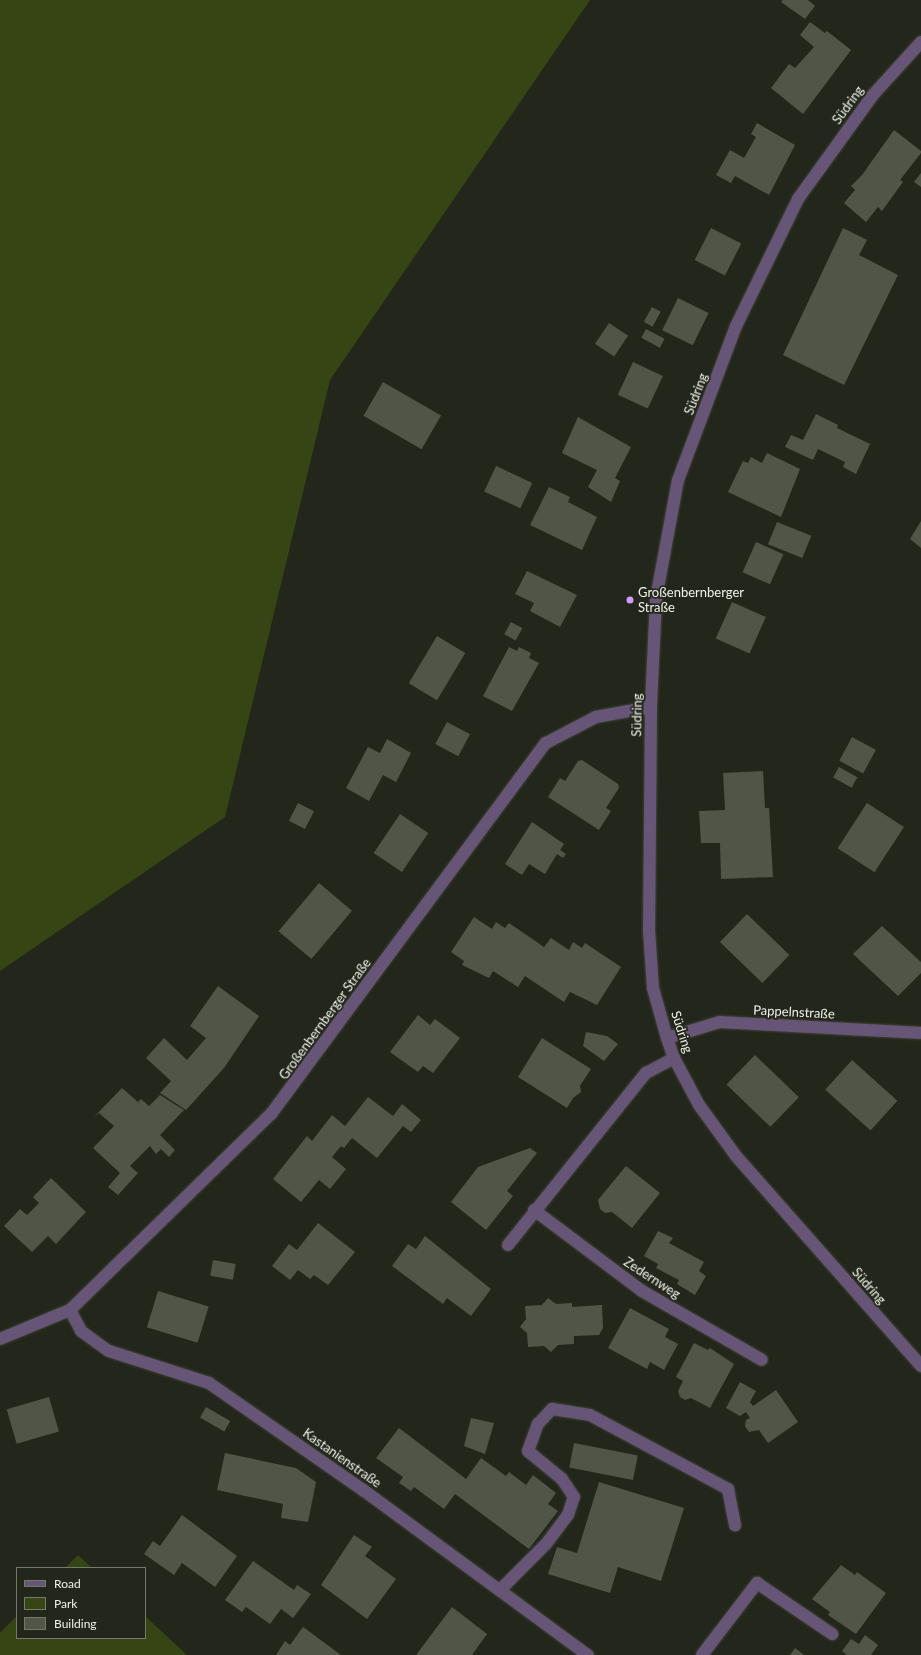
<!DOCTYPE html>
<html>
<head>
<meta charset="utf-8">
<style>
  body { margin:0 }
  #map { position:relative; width:921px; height:1655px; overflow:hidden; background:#23271b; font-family:Lato,sans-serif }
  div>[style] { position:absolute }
  .green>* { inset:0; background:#374515 }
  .building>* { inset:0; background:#505548; transform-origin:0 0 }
  .roads { filter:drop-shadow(0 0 1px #404338) drop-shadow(0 0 1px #404338) }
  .lane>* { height:12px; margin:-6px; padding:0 6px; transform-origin:6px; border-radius:6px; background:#675578 }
  .street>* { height:12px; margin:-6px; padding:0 6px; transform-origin:6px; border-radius:6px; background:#675578 }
  .dots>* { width:11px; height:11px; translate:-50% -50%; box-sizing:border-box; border:2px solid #23271b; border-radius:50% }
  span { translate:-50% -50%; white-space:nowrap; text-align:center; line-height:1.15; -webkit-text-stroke:3.5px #23271b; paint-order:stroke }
  .street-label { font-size:13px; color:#eff2ea }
  .poi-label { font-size:13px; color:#eff2ea }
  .left { translate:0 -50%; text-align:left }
  .legend { position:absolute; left:16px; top:1567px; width:130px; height:72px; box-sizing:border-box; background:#23271b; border:1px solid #75786e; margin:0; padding:5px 7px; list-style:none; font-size:12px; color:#eff2ea }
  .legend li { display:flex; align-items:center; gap:8px; height:20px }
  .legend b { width:20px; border:1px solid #75786e }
</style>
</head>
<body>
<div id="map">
  <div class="green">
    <div style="clip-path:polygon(0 0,590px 0,330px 380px,225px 817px,0 971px)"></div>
    <div style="clip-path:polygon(78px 1555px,92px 1568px,93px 1568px,65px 1568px)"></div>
    <div style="clip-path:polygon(17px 1616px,17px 1638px,145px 1638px,145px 1616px,187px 1655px,0 1655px,0 1633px)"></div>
  </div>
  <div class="building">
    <div style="clip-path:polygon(783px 0,808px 0,815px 6px,805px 19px,781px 2px)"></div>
    <div style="clip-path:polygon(810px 22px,825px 33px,827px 31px,851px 50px,803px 114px,771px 88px,789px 64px,795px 68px,814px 47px,800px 35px)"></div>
    <div style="clip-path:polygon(757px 123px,795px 145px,769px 195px,735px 176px,731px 183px,716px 175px,730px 150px,744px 158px,756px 137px,751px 134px)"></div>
    <div style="clip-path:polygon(894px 130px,921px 151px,921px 153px,900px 180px,903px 182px,882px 211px,878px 207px,866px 222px,844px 203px,855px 190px,851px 186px,862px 175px)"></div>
    <div style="clip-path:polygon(921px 173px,921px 187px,914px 182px)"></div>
    <div style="left:711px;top:228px;width:34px;height:36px;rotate:27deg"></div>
    <div style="clip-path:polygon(843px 228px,867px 240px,859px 255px,898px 275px,844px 385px,783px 355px)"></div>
    <div style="left:678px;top:298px;width:34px;height:36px;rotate:26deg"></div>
    <div style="left:652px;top:307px;width:10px;height:17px;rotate:29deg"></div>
    <div style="left:609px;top:323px;width:23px;height:25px;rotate:34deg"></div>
    <div style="left:646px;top:329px;width:21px;height:10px;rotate:28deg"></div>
    <div style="left:633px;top:362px;width:33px;height:36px;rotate:25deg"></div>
    <div style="left:383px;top:382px;width:67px;height:39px;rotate:30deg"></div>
    <div style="clip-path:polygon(816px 414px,838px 425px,837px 428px,870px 444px,856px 474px,843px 467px,845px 462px,818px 449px,813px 460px,785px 447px,791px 435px,803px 440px)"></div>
    <div style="clip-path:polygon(578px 417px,631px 447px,615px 478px,620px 481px,611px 502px,588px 487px,597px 470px,562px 453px)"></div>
    <div style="clip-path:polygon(767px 453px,800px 469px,781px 517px,728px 492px,743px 461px,748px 463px,751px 457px,762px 463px)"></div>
    <div style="left:496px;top:466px;width:40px;height:28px;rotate:25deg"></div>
    <div style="clip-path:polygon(549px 487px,570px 497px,568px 502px,597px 517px,582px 550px,530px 525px)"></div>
    <div style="clip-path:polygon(921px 521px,921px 548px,910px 539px)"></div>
    <div style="left:777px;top:522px;width:37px;height:24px;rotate:22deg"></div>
    <div style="left:756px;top:542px;width:30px;height:33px;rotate:24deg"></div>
    <div style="clip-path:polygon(527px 571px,577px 595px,560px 627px,530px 611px,534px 603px,515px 594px)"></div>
    <div style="left:732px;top:602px;width:37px;height:40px;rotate:24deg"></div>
    <div style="left:511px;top:622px;width:13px;height:14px;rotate:29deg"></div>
    <div style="left:437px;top:636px;width:33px;height:55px;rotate:31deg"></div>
    <div style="clip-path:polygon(509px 647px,517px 651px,519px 647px,531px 653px,529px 658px,539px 663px,512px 711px,483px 696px)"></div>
    <div style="left:447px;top:722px;width:26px;height:25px;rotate:28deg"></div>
    <div style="left:852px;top:737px;width:27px;height:27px;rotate:28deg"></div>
    <div style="clip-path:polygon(387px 739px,411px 753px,396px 782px,383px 775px,369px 801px,346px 788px,368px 747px,380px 753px)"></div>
    <div style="clip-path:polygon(582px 760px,618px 784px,619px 788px,606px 808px,611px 811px,599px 830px,548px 797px,560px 778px,565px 781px,578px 761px)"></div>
    <div style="left:839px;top:767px;width:21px;height:12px;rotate:29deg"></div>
    <div style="clip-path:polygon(763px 771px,765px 808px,769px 808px,773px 877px,721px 879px,720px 843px,701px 843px,699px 811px,725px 810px,723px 773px)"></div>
    <div style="left:298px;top:803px;width:18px;height:20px;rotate:27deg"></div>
    <div style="left:867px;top:803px;width:44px;height:54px;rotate:33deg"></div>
    <div style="left:400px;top:814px;width:34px;height:47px;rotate:34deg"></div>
    <div style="clip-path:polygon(532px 822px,564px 844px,560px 850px,566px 854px,563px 858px,557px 854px,545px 874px,529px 864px,522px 875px,505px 864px)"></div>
    <div style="left:319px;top:883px;width:43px;height:63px;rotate:40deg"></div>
    <div style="left:747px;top:914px;width:59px;height:39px;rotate:44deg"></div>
    <div style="clip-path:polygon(474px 917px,492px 929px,496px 922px,505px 928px,509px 923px,544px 947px,551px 938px,569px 950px,573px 942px,582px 948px,585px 943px,621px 967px,597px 1005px,570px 992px,564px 1002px,525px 976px,518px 987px,493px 971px,489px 978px,462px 965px,464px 961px,451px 952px)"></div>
    <div style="clip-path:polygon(882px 926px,921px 962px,921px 973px,898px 996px,853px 954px)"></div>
    <div style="clip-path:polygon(218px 986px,259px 1016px,224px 1068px,186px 1110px,160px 1093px,171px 1081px,146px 1058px,164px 1038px,187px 1060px,206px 1038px,190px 1026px)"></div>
    <div style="clip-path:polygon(418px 1015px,430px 1025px,435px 1019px,460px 1038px,433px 1073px,423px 1066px,418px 1072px,390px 1052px)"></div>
    <div style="clip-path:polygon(586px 1032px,607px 1036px,618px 1044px,604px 1061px,583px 1046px)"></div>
    <div style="clip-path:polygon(542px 1038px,591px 1069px,580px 1086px,581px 1092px,573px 1098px,567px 1108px,518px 1077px)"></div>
    <div style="left:755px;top:1055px;width:61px;height:41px;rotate:44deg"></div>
    <div style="left:852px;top:1060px;width:61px;height:40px;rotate:42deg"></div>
    <div style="clip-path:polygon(122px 1088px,138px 1102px,141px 1099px,149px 1106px,160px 1095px,184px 1110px,160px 1135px,175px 1150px,169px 1157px,161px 1149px,156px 1154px,150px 1146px,130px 1166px,138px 1173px,118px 1195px,108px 1187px,120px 1173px,93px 1148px,114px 1126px,99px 1113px,94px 1117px)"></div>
    <div style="clip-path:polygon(368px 1097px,393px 1116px,402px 1104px,421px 1120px,411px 1132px,403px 1126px,377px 1158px,352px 1138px,344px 1148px,341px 1146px,332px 1157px,346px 1169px,330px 1189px,319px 1180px,301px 1202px,273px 1179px,307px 1136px,312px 1141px,332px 1115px,345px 1126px)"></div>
    <div style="clip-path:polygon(530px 1148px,537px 1153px,507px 1191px,513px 1196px,486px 1230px,451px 1202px,478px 1167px)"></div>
    <div style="clip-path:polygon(626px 1166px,660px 1193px,632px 1228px,612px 1212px,605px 1213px,600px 1209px,598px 1200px)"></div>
    <div style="clip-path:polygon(51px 1178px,86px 1212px,56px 1244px,48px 1236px,32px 1252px,4px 1226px,20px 1209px,27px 1215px,39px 1203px,33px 1197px)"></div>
    <div style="clip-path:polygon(318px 1223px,355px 1252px,328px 1285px,314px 1275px,310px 1279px,298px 1270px,290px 1280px,272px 1266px,289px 1244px,297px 1250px)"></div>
    <div style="clip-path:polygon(658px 1231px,673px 1238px,669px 1243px,704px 1262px,699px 1271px,706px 1276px,695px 1295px,677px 1284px,679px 1280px,656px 1268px,658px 1264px,644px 1256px)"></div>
    <div style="clip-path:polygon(425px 1236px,491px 1289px,471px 1316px,447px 1298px,443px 1304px,392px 1266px,408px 1244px,416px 1249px)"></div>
    <div style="left:213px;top:1260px;width:23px;height:16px;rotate:10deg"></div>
    <div style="left:158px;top:1291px;width:53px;height:38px;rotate:17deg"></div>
    <div style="clip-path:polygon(548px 1298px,556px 1304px,572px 1303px,572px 1307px,602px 1305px,603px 1328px,599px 1335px,574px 1336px,574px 1344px,558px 1345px,551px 1352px,544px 1346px,528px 1347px,527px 1333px,520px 1327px,526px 1319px,525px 1306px,542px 1305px)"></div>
    <div style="clip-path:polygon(630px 1308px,669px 1329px,665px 1337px,678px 1344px,664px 1370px,650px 1362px,647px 1369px,608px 1348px)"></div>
    <div style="clip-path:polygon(694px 1343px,708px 1350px,710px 1348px,734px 1364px,710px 1408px,691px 1398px,685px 1400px,680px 1397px,678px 1391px,683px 1381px,676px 1377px)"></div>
    <div style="clip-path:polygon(740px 1382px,756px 1391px,750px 1402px,753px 1406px,776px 1390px,798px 1422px,768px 1443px,759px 1430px,749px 1432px,745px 1426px,746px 1420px,750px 1418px,746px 1412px,740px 1416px,726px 1408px)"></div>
    <div style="left:49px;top:1397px;width:36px;height:44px;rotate:74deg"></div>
    <div style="left:206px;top:1407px;width:28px;height:12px;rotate:30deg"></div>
    <div style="clip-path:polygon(471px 1418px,494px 1423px,485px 1454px,464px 1446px)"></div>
    <div style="clip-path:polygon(399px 1428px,466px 1479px,481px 1458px,506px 1476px,509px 1472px,526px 1485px,533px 1475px,556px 1493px,548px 1504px,558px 1511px,529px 1549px,455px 1494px,444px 1509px,414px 1487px,411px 1491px,399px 1483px,403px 1477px,376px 1458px)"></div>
    <div style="left:574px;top:1443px;width:65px;height:25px;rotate:11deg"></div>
    <div style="clip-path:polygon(225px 1453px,296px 1468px,316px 1482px,308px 1522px,281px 1518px,283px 1504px,217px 1490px)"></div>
    <div style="clip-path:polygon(599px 1482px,684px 1508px,661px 1581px,618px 1567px,610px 1593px,548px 1574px,557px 1547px,577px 1553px)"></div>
    <div style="clip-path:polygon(182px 1515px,237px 1556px,215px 1587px,182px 1563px,174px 1575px,144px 1554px,153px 1541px,160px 1546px)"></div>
    <div style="clip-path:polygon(354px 1535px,372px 1547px,365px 1556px,396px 1579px,367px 1619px,321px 1585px)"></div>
    <div style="clip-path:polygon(253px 1561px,294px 1590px,297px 1585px,311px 1594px,293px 1618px,281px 1609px,270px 1624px,246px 1607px,242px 1612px,225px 1600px)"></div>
    <div style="clip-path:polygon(841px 1565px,855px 1575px,857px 1572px,886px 1593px,856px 1634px,828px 1615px,830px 1612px,812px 1599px)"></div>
    <div style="clip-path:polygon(452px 1607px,487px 1634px,472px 1655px,416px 1655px)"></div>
    <div style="clip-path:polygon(303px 1627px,341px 1655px,276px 1655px,285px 1641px,290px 1645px)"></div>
    <div style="clip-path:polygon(865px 1635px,878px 1645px,871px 1655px,847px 1655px,842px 1651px,851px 1639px,859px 1644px)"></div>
    <div style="clip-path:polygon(795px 1648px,804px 1655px,790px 1655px)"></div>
  </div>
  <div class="roads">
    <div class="lane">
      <div style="left:500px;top:1590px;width:65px;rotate:-45deg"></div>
      <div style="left:546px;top:1544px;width:36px;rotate:-53deg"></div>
      <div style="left:568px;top:1515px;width:19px;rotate:-72deg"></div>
      <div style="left:574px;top:1497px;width:22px;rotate:-124deg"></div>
      <div style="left:562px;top:1479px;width:44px;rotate:-140.5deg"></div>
      <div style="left:528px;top:1451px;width:29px;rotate:-70deg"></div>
      <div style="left:538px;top:1424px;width:21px;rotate:-47deg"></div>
      <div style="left:552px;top:1409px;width:38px;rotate:9deg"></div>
      <div style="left:590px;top:1415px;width:157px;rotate:28.2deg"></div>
      <div style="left:728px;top:1489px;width:37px;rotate:79deg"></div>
      <div style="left:702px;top:1655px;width:91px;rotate:-52.6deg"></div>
      <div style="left:757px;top:1583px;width:91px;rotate:34.2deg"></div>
    </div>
    <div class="street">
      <div style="left:921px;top:42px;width:72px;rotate:132.2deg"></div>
      <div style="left:873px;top:95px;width:128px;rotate:125.8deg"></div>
      <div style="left:798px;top:199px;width:141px;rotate:116deg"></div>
      <div style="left:736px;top:326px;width:165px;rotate:110.6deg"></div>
      <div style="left:678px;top:480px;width:121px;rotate:100.5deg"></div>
      <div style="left:656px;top:599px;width:108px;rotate:92.7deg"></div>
      <div style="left:651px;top:707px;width:223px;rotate:90.5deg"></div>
      <div style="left:649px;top:930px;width:58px;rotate:86.1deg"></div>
      <div style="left:653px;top:988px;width:52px;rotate:74.4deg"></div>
      <div style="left:667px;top:1038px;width:21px;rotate:71deg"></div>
      <div style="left:674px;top:1058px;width:53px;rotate:62deg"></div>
      <div style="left:699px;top:1105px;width:63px;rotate:54deg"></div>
      <div style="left:736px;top:1156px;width:280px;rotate:48.6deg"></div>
      <div style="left:667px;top:1038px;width:55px;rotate:-16.8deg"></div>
      <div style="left:720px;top:1022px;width:201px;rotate:3.1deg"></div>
      <div style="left:534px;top:1210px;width:135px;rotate:36.9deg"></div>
      <div style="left:642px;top:1291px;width:138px;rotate:29.9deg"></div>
      <div style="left:508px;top:1245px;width:221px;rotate:-51.3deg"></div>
      <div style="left:646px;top:1073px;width:32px;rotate:-28deg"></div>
      <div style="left:70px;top:1310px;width:24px;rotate:62deg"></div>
      <div style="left:81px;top:1331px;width:34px;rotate:36deg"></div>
      <div style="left:109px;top:1351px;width:105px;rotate:17.7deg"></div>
      <div style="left:209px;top:1383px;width:188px;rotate:34.8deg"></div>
      <div style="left:363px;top:1490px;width:279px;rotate:36.3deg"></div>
      <div style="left:0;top:1339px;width:76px;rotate:-22.5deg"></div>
      <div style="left:70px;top:1310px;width:281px;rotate:-44.3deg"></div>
      <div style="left:271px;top:1114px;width:462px;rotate:-53.5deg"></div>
      <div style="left:546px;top:743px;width:56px;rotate:-27.5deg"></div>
      <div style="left:596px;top:717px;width:56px;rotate:-10.3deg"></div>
    </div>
  </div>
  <div class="dots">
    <div style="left:630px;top:600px;background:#cf9dff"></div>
  </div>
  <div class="street-label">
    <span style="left:848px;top:105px;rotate:-54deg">Südring</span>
    <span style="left:696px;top:394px;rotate:-69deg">Südring</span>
    <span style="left:637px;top:715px;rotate:-89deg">Südring</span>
    <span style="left:794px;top:1012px;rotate:3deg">Pappelnstraße</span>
    <span style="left:325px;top:1019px;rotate:-54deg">Großenbernberger Straße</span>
    <span style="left:682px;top:1032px;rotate:72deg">Südring</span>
    <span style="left:652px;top:1278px;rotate:33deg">Zedernweg</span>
    <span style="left:869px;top:1286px;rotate:49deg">Südring</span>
    <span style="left:342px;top:1458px;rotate:35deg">Kastanienstraße</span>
  </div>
  <div class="poi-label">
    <span class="left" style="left:638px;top:600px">Großenbernberger<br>Straße</span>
  </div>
  <ul class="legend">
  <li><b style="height:5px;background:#675578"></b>Road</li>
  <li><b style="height:11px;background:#374515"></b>Park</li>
  <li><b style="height:11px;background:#505548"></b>Building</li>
  </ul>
</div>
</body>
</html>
